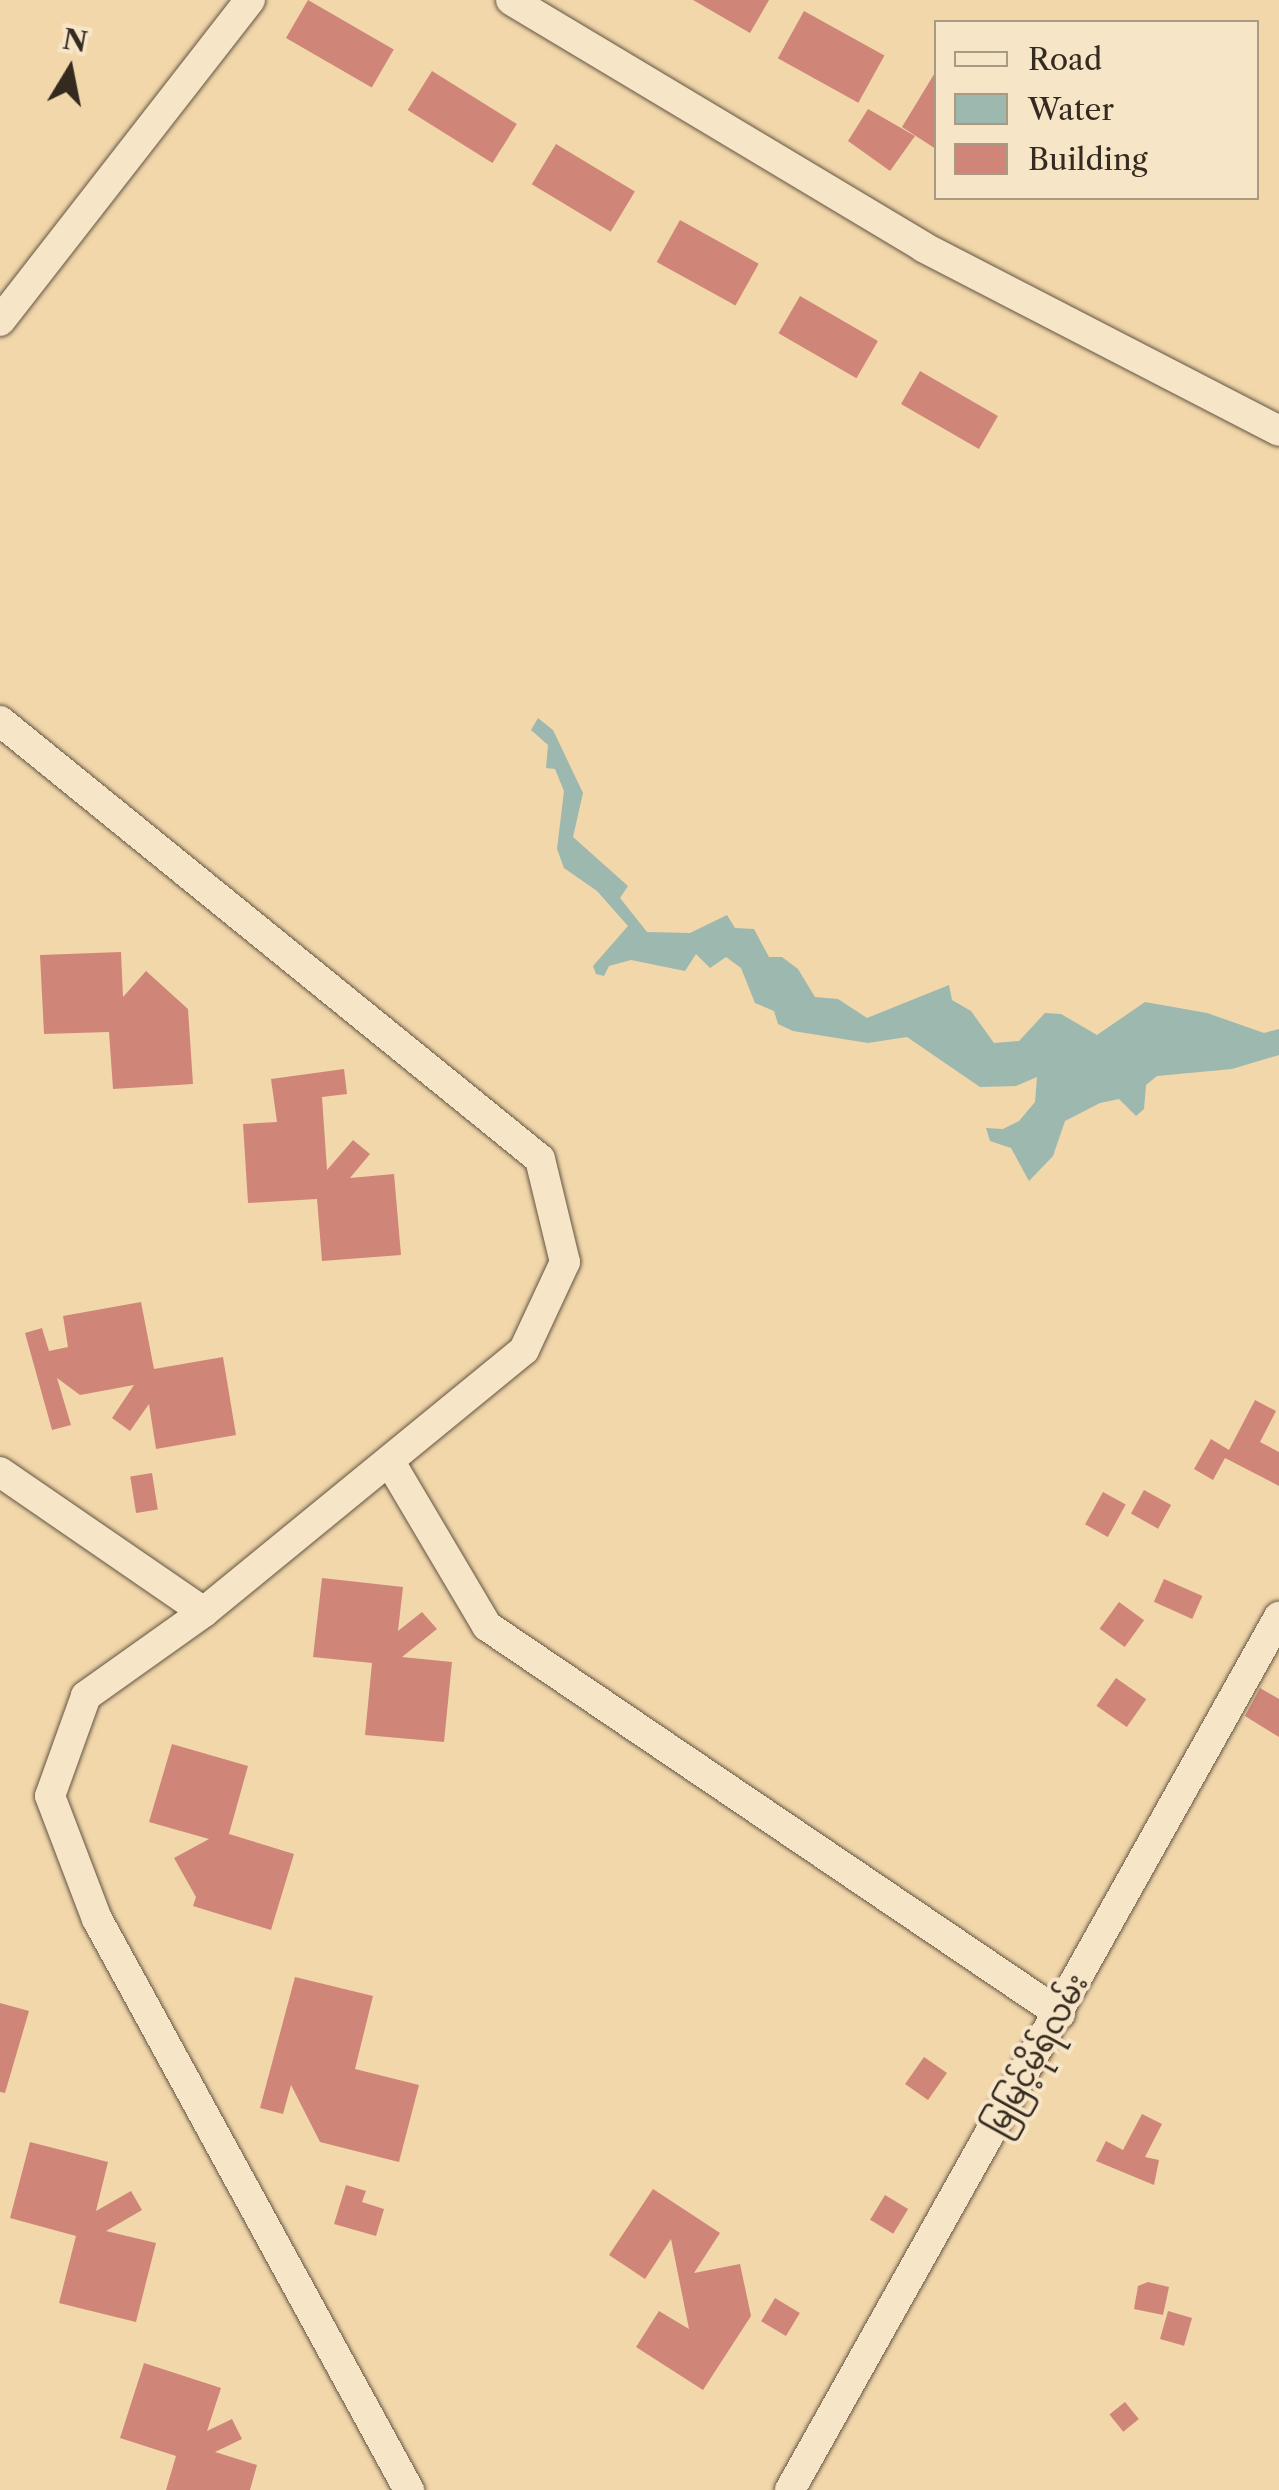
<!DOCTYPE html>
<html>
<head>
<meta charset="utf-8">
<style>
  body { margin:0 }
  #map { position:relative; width:1279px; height:2490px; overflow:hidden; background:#f2d7ab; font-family:"Libre Caslon Text","Noto Sans Myanmar",serif }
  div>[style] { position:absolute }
  .water>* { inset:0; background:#9cb8af }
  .building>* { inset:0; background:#cf8678; transform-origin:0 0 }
  .roads { filter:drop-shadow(0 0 2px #645542) drop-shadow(0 0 2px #645542) }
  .street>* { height:30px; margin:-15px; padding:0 15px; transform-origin:15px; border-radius:15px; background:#f7e5c8 }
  span { translate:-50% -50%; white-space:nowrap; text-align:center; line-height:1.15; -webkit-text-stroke:8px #f7e5c8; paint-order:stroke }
  .street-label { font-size:30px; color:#342a1f }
  .legend { position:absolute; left:934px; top:20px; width:325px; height:180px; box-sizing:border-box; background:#f7e5c8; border:2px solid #a99a84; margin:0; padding:12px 18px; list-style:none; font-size:30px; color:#342a1f }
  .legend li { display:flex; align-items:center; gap:20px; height:50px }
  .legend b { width:50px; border:2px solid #a99a84 }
  .north { position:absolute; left:20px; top:20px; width:100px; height:100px; -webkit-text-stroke:8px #f7e5c8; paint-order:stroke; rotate:10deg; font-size:28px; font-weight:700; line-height:40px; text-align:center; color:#342a1f }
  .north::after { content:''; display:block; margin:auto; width:35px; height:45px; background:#342a1f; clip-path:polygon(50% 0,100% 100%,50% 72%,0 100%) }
</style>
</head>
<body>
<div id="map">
  <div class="water">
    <div style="clip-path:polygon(538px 718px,553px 730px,583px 793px,573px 837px,628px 886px,620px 898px,647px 932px,690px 933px,727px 915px,735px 928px,754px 929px,769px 957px,782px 957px,798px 969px,815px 997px,838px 999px,867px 1018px,949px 985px,952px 1000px,971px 1011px,994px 1043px,1019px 1041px,1045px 1013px,1061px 1014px,1097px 1035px,1145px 1002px,1207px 1013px,1264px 1033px,1279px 1029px,1279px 1055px,1232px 1069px,1157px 1076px,1146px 1085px,1144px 1109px,1136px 1116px,1119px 1099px,1100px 1103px,1065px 1121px,1053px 1156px,1029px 1181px,1011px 1148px,990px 1141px,986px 1128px,1003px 1129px,1019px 1121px,1035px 1102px,1037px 1077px,1016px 1086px,980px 1087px,907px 1037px,868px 1043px,793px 1031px,778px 1024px,774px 1011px,755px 1003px,741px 968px,726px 957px,710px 968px,696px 954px,685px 971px,631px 960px,609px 966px,604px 976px,596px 974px,593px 966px,628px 926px,597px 891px,564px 868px,557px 849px,564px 791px,555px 769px,546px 768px,548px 745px,531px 730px)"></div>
  </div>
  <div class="building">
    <div style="left:308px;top:0;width:99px;height:44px;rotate:30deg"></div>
    <div style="clip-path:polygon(693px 0,769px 0,750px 33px)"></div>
    <div style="left:804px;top:11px;width:92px;height:54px;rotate:29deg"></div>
    <div style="left:432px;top:71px;width:100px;height:46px;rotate:32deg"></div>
    <div style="clip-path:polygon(936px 71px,936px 149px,902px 127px)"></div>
    <div style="clip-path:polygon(868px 109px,915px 136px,890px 171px,848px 141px)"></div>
    <div style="left:556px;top:144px;width:92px;height:47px;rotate:31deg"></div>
    <div style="left:680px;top:220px;width:90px;height:48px;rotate:29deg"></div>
    <div style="left:800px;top:296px;width:90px;height:43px;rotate:30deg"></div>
    <div style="left:920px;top:371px;width:90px;height:38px;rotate:30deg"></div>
    <div style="clip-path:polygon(121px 952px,123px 997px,146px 971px,188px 1009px,193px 1084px,113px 1089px,109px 1032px,44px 1034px,40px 955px)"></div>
    <div style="clip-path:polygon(344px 1069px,347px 1094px,322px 1097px,327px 1170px,353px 1140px,370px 1154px,350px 1178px,394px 1174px,401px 1255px,322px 1261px,317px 1199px,248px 1203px,243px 1124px,277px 1122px,271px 1079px)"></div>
    <div style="clip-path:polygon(141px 1302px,154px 1369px,223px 1357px,236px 1435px,156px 1449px,149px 1404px,130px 1431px,112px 1418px,134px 1385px,80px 1395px,57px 1378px,71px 1425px,52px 1430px,25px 1333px,42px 1328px,49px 1351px,68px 1347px,63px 1316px)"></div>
    <div style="clip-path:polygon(1255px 1400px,1276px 1411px,1260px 1442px,1279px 1452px,1279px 1486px,1225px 1458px,1213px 1480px,1194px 1469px,1211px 1439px,1229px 1450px)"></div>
    <div style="left:152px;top:1473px;width:37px;height:22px;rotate:81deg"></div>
    <div style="left:1144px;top:1490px;width:31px;height:27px;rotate:29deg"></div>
    <div style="left:1103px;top:1492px;width:26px;height:37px;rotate:29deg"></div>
    <div style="clip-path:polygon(322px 1578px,403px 1587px,398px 1631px,422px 1612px,437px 1629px,402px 1657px,452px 1662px,444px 1742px,365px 1735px,372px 1663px,313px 1657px)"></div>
    <div style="left:1164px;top:1579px;width:42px;height:25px;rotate:24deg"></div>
    <div style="left:1119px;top:1602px;width:31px;height:33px;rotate:36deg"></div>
    <div style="left:1116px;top:1678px;width:37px;height:34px;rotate:35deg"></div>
    <div style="clip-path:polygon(1260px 1688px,1279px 1699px,1279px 1737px,1245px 1716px)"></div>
    <div style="clip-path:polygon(172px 1744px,248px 1766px,229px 1834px,294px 1854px,271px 1930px,193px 1906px,196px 1897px,174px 1858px,209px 1839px,149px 1822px)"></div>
    <div style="clip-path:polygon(295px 1977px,373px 1996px,355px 2069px,419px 2085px,399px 2162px,320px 2142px,291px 2085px,283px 2114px,260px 2108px)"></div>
    <div style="clip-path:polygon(0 2003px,29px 2011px,5px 2093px,0 2092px)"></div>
    <div style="left:924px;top:2057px;width:28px;height:33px;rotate:35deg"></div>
    <div style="clip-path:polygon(1142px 2114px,1162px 2124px,1145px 2157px,1159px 2160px,1154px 2185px,1096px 2161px,1106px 2141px,1123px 2150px)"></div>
    <div style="clip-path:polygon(30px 2142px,108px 2162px,96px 2211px,131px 2191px,142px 2210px,106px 2231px,156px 2243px,136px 2322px,59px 2303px,76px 2236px,10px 2218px)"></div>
    <div style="clip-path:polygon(346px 2185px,366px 2191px,362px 2202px,384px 2209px,376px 2236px,334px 2224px)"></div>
    <div style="clip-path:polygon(653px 2189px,720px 2233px,694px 2273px,740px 2264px,751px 2316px,703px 2390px,636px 2347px,659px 2311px,689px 2329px,671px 2239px,645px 2279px,609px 2255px)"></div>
    <div style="left:885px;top:2195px;width:27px;height:29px;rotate:31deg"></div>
    <div style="clip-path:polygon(1148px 2282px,1169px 2287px,1163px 2315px,1134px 2309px,1138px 2286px)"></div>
    <div style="left:775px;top:2298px;width:29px;height:27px;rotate:31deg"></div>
    <div style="left:1168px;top:2311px;width:25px;height:29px;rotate:16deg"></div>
    <div style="clip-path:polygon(144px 2363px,221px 2388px,207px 2431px,232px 2419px,242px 2439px,215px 2452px,257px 2465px,250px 2490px,166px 2490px,176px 2456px,120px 2438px)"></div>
    <div style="left:1125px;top:2402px;width:22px;height:20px;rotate:51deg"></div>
  </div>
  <div class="roads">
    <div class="street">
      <div style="left:511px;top:0;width:480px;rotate:30.9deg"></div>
      <div style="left:923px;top:247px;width:401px;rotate:27.3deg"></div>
      <div style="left:0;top:321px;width:407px;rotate:-52.1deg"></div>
      <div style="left:0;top:721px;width:695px;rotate:39.05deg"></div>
      <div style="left:540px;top:1159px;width:106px;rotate:76.4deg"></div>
      <div style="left:565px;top:1262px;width:97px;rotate:115deg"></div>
      <div style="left:524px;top:1350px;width:414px;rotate:140.7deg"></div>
      <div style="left:204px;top:1612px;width:145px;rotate:144.6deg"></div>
      <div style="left:86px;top:1696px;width:106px;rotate:109.8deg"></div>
      <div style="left:50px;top:1796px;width:132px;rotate:69.1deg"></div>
      <div style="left:97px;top:1919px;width:651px;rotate:61.35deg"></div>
      <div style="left:390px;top:1462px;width:191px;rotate:59.4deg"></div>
      <div style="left:487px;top:1626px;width:692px;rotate:34.1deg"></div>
      <div style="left:0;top:1472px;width:247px;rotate:34.5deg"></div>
      <div style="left:790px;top:2490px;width:1001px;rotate:-60.75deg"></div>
    </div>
  </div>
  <div class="street-label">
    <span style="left:1037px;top:2055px;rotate:-61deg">မြမြင့်မိုရ်လမ်း</span>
  </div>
  <ul class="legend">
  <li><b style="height:12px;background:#f7e5c8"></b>Road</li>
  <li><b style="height:28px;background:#9cb8af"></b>Water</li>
  <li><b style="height:28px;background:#cf8678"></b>Building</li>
  </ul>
  <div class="north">N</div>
</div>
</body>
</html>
